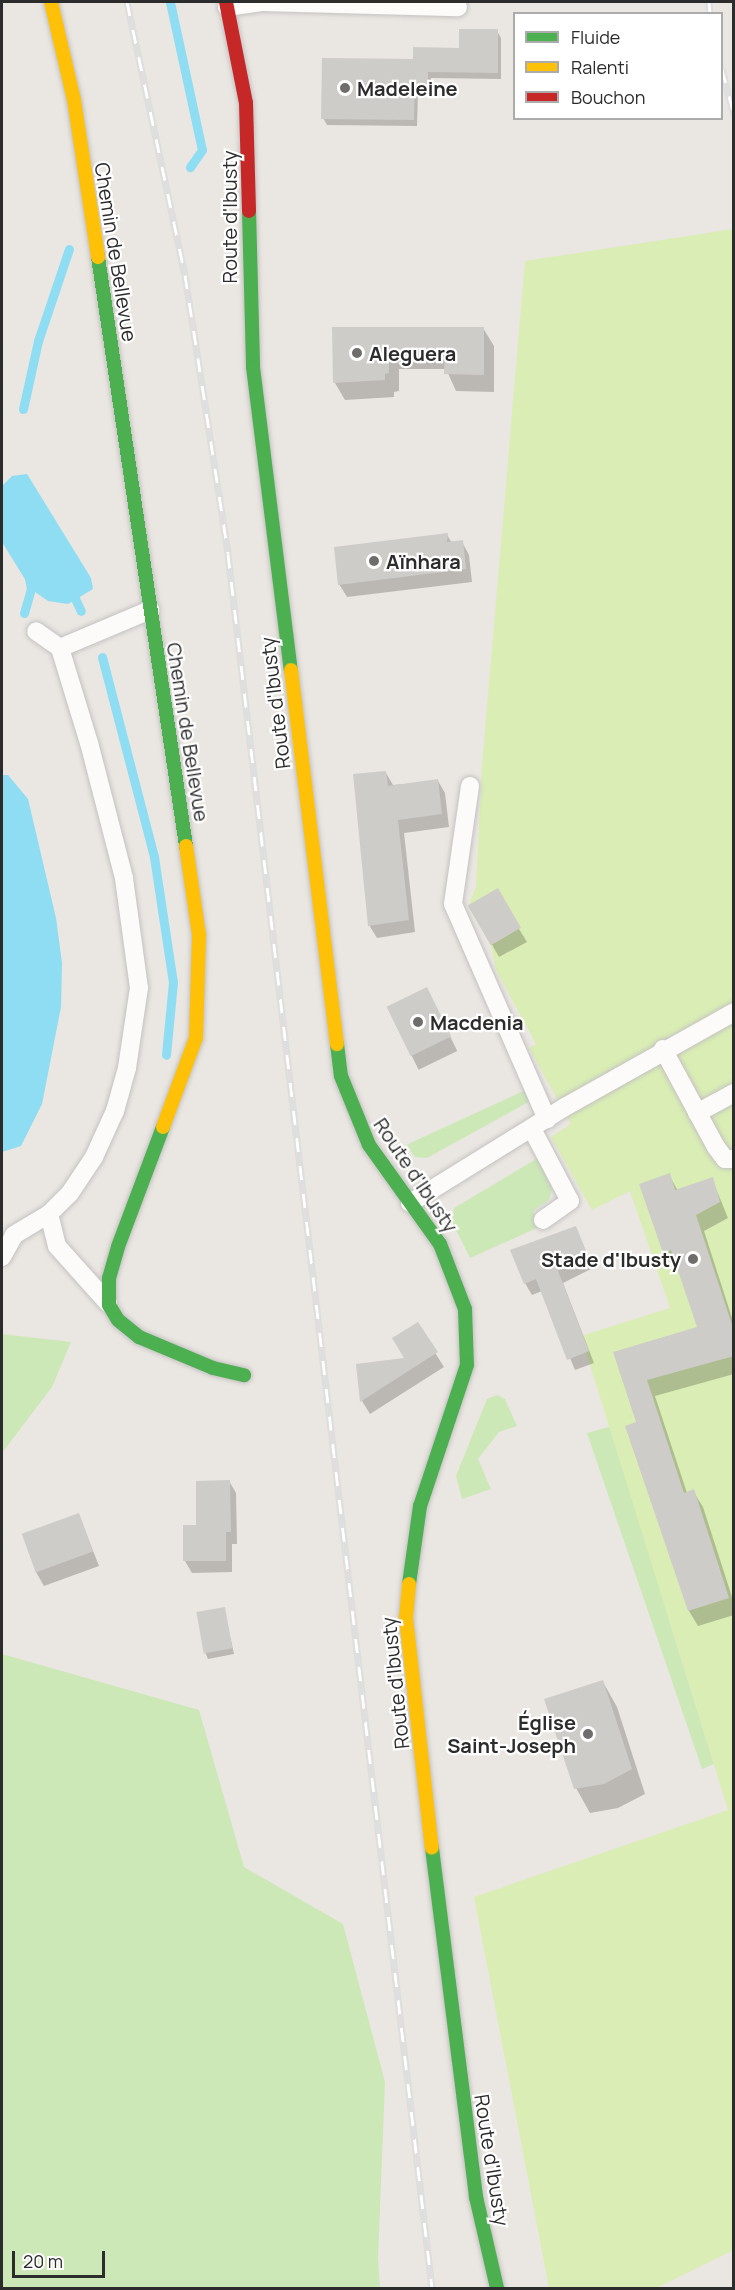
<!DOCTYPE html>
<html>
<head>
<meta charset="utf-8">
<style>
  body { margin:0 }
  #map { position:relative; width:735px; height:2290px; overflow:hidden; background:#eae6e1; font-family:Manrope,sans-serif }
  div>[style] { position:absolute }
  .green>* { inset:0; background:#cde8b7 }
  .pitch>* { inset:0; background:#daedb4 }
  .water>* { inset:0; background:#8eddf2 }
  .shadow>* { inset:0; background:#0003; transform-origin:0 0 }
  .stream>* { height:9px; margin:-4.5px; padding:0 4.5px; transform-origin:4.5px; border-radius:4.5px; background:#8eddf2 }
  .building>* { inset:0; background:#ceccc8; transform-origin:0 0 }
  .roads { filter:drop-shadow(0 0 2px #c3c2c2) drop-shadow(0 0 2px #c3c2c2) }
  .lane>* { height:18px; margin:-9px; padding:0 9px; transform-origin:9px; border-radius:9px; background:#fcfbfa }
  .fast>* { height:14px; margin:-7px; padding:0 7px; transform-origin:7px; border-radius:7px; background:#4caf50 }
  .slow>* { height:14px; margin:-7px; padding:0 7px; transform-origin:7px; border-radius:7px; background:#ffc107 }
  .jam>* { height:14px; margin:-7px; padding:0 7px; transform-origin:7px; border-radius:7px; background:#c62828 }
  .rail>* { height:7px; margin-top:-3.5px; transform-origin:0; background:repeating-linear-gradient(90deg,#fff 0 14px,#dededf 0 28px); box-sizing:border-box; border-block:2px solid #dededf }
  .dots>* { width:16px; height:16px; translate:-50% -50%; box-sizing:border-box; border:3px solid #fff; border-radius:50% }
  span { translate:-50% -50%; white-space:nowrap; text-align:center; line-height:1.15; -webkit-text-stroke:4.5px #fff; paint-order:stroke }
  .poi-label { font-size:20px; color:#2c2c2c; font-weight:700 }
  .left { translate:0 -50%; text-align:left }
  .right { translate:-100% -50%; text-align:right }
  .street-label { font-size:20px; color:#2c2c2c }
  .frame { position:absolute; inset:0; border:3px solid #2c2c2c; pointer-events:none }
  .legend { position:absolute; left:513px; top:12px; width:210px; height:108px; box-sizing:border-box; background:#fff; border:2px solid #ababab; margin:0; padding:8px 10px; list-style:none; font-size:18px; color:#2c2c2c }
  .legend li { display:flex; align-items:center; gap:12px; height:30px }
  .legend b { width:30px; border:2px solid #ababab }
  .scale { position:absolute; left:12px; top:2251px; width:93px; height:27px; box-sizing:border-box; border:3px solid #2c2c2c; border-top:0; padding-left:8px; font-size:18px; line-height:21px; white-space:nowrap; color:#2c2c2c; -webkit-text-stroke:4px #fff; paint-order:stroke }
</style>
</head>
<body>
<div id="map">
  <div class="green">
    <div style="clip-path:polygon(528px 1089px,532px 1100px,427px 1158px,415px 1157px,406px 1145px)"></div>
    <div style="clip-path:polygon(538px 1158px,552px 1189px,549px 1200px,533px 1211px,539px 1227px,470px 1258px,452px 1222px,454px 1208px)"></div>
    <div style="clip-path:polygon(2px 1334px,71px 1342px,52px 1387px,2px 1453px)"></div>
    <div style="clip-path:polygon(497px 1395px,505px 1399px,517px 1426px,499px 1432px,478px 1459px,491px 1489px,462px 1499px,456px 1476px,487px 1399px)"></div>
    <div style="clip-path:polygon(619px 1424px,674px 1636px,714px 1764px,702px 1769px,587px 1433px)"></div>
    <div style="clip-path:polygon(2px 1654px,199px 1710px,244px 1867px,343px 1924px,385px 2082px,378px 2258px,380px 2288px,2px 2288px)"></div>
  </div>
  <div class="pitch">
    <div style="clip-path:polygon(733px 229px,734px 2250px,656px 2288px,549px 2288px,474px 1897px,728px 1810px,581px 1336px,670px 1308px,630px 1191px,592px 1210px,551px 1137px,571px 1124px,529px 1048px,536px 1044px,496px 970px,491px 945px,468px 906px,476px 887px,482px 766px,525px 261px)"></div>
  </div>
  <div class="water">
    <div style="clip-path:polygon(27px 474px,91px 578px,93px 589px,68px 604px,48px 601px,31px 589px,2px 542px,2px 486px,12px 476px)"></div>
    <div style="clip-path:polygon(2px 775px,8px 775px,28px 799px,56px 918px,62px 963px,61px 1007px,42px 1104px,21px 1146px,2px 1152px)"></div>
  </div>
  <div class="shadow">
    <div style="clip-path:polygon(497px 31px,501px 38px,501px 79px,431px 78px,431px 92px,418px 91px,417px 126px,327px 125px,323px 118px,414px 60px,460px 50px)"></div>
    <div style="clip-path:polygon(334px 328px,483px 328px,494px 346px,494px 392px,456px 391px,446px 369px,399px 369px,399px 391px,394px 392px,394px 397px,345px 400px,335px 383px)"></div>
    <div style="clip-path:polygon(447px 535px,452px 543px,462px 542px,469px 555px,472px 582px,347px 597px,339px 584px)"></div>
    <div style="clip-path:polygon(386px 773px,393px 785px,438px 781px,445px 793px,449px 827px,404px 833px,415px 932px,377px 938px,369px 925px)"></div>
    <div style="clip-path:polygon(470px 906px,519px 929px,527px 942px,499px 957px)"></div>
    <div style="left:427px;top:989px;width:69px;height:43px;rotate:64deg"></div>
    <div style="clip-path:polygon(669px 1175px,678px 1191px,712px 1179px,728px 1218px,704px 1231px,734px 1324px,734px 1374px,655px 1396px,687px 1493px,693px 1491px,703px 1507px,734px 1603px,734px 1615px,698px 1626px,689px 1611px,627px 1427px,637px 1423px,615px 1353px,699px 1328px,678px 1266px,673px 1268px,664px 1252px)"></div>
    <div style="clip-path:polygon(576px 1228px,593px 1268px,563px 1283px,594px 1363px,575px 1370px,542px 1291px,532px 1295px,525px 1283px)"></div>
    <div style="clip-path:polygon(417px 1324px,444px 1367px,370px 1414px,362px 1401px,358px 1365px,406px 1360px)"></div>
    <div style="clip-path:polygon(229px 1481px,236px 1493px,237px 1544px,232px 1544px,232px 1572px,192px 1573px,185px 1561px,198px 1526px)"></div>
    <div style="clip-path:polygon(79px 1515px,99px 1566px,44px 1586px,36px 1572px)"></div>
    <div style="clip-path:polygon(224px 1608px,234px 1654px,208px 1659px,205px 1652px)"></div>
    <div style="clip-path:polygon(603px 1682px,617px 1707px,645px 1794px,618px 1808px,590px 1813px,576px 1788px)"></div>
  </div>
  <div class="stream">
    <div style="left:170px;top:2px;width:151px;rotate:77.8deg"></div>
    <div style="left:202px;top:150px;width:21px;rotate:125deg"></div>
    <div style="left:23px;top:409px;width:70px;rotate:-77.6deg"></div>
    <div style="left:38px;top:341px;width:97px;rotate:-71.4deg"></div>
    <div style="left:71px;top:590px;width:23px;rotate:65deg"></div>
    <div style="left:24px;top:613px;width:25px;rotate:-74deg"></div>
    <div style="left:31px;top:589px;width:11px;rotate:-100deg"></div>
    <div style="left:102px;top:657px;width:207px;rotate:75.4deg"></div>
    <div style="left:154px;top:857px;width:126px;rotate:81.4deg"></div>
    <div style="left:173px;top:982px;width:73px;rotate:95.5deg"></div>
  </div>
  <div class="building">
    <div style="clip-path:polygon(459px 29px,498px 29px,498px 73px,428px 72px,428px 85px,415px 85px,414px 120px,321px 119px,322px 58px,413px 59px,413px 47px,459px 48px)"></div>
    <div style="clip-path:polygon(332px 327px,484px 327px,484px 375px,444px 374px,445px 351px,389px 352px,389px 373px,385px 374px,385px 380px,333px 383px)"></div>
    <div style="clip-path:polygon(448px 533px,447px 542px,463px 540px,466px 569px,338px 585px,334px 547px)"></div>
    <div style="clip-path:polygon(386px 771px,388px 786px,438px 779px,442px 814px,398px 820px,409px 920px,368px 926px,353px 774px)"></div>
    <div style="left:498px;top:888px;width:46px;height:35px;rotate:60deg"></div>
    <div style="left:427px;top:987px;width:55px;height:45px;rotate:64deg"></div>
    <div style="clip-path:polygon(670px 1173px,675px 1190px,713px 1177px,720px 1202px,696px 1215px,734px 1331px,734px 1356px,647px 1380px,684px 1493px,694px 1489px,729px 1598px,688px 1611px,625px 1426px,636px 1422px,613px 1352px,697px 1327px,671px 1250px,663px 1253px,639px 1184px)"></div>
    <div style="clip-path:polygon(576px 1226px,588px 1256px,558px 1271px,589px 1351px,567px 1360px,536px 1279px,524px 1284px,510px 1250px)"></div>
    <div style="clip-path:polygon(418px 1322px,438px 1352px,360px 1402px,356px 1364px,404px 1358px,392px 1338px)"></div>
    <div style="clip-path:polygon(230px 1480px,231px 1532px,226px 1532px,226px 1561px,183px 1561px,183px 1525px,196px 1525px,196px 1481px)"></div>
    <div style="left:79px;top:1513px;width:41px;height:61px;rotate:70deg"></div>
    <div style="left:225px;top:1607px;width:42px;height:29px;rotate:80deg"></div>
    <div style="clip-path:polygon(603px 1680px,632px 1769px,604px 1784px,574px 1789px,544px 1699px)"></div>
  </div>
  <div class="roads">
    <div class="lane">
      <div style="left:227px;top:7px;width:35px;rotate:-8deg"></div>
      <div style="left:262px;top:2px;width:196px;rotate:1.5deg"></div>
      <div style="left:60px;top:648px;width:98px;rotate:-22.9deg"></div>
      <div style="left:470px;top:786px;width:119px;rotate:98.2deg"></div>
      <div style="left:453px;top:904px;width:235px;rotate:66.4deg"></div>
      <div style="left:663px;top:1049px;width:111px;rotate:61.6deg"></div>
      <div style="left:716px;top:1147px;width:15px;rotate:53deg"></div>
      <div style="left:725px;top:1159px;width:9px"></div>
      <div style="left:697px;top:1113px;width:42px;rotate:-28.4deg"></div>
      <div style="left:532px;top:1129px;width:81px;rotate:62.2deg"></div>
      <div style="left:570px;top:1201px;width:33px;rotate:145deg"></div>
      <div style="left:410px;top:1203px;width:182px;rotate:-31.8deg"></div>
      <div style="left:565px;top:1107px;width:194px;rotate:-29.3deg"></div>
      <div style="left:49px;top:1214px;width:33px;rotate:76deg"></div>
      <div style="left:57px;top:1246px;width:76px;rotate:48.2deg"></div>
      <div style="left:2px;top:1257px;width:25px;rotate:-61deg"></div>
      <div style="left:14px;top:1235px;width:41px;rotate:-31deg"></div>
      <div style="left:49px;top:1214px;width:30px;rotate:-45deg"></div>
      <div style="left:70px;top:1193px;width:43px;rotate:-56.3deg"></div>
      <div style="left:94px;top:1157px;width:51px;rotate:-65.5deg"></div>
      <div style="left:115px;top:1111px;width:45px;rotate:-74.4deg"></div>
      <div style="left:127px;top:1068px;width:81px;rotate:-81.5deg"></div>
      <div style="left:139px;top:988px;width:111px;rotate:-97.8deg"></div>
      <div style="left:124px;top:878px;width:139px;rotate:-104.5deg"></div>
      <div style="left:89px;top:743px;width:99px;rotate:-107deg"></div>
      <div style="left:60px;top:648px;width:29px;rotate:-145deg"></div>
    </div>
    <div class="fast">
      <div style="left:249px;top:211px;width:156px;rotate:88.5deg"></div>
      <div style="left:253px;top:367px;width:305px;rotate:82.9deg"></div>
      <div style="left:98px;top:257px;width:596px;rotate:81.5deg"></div>
      <div style="left:337px;top:1044px;width:32px;rotate:83deg"></div>
      <div style="left:341px;top:1076px;width:74px;rotate:67.9deg"></div>
      <div style="left:369px;top:1145px;width:122px;rotate:54.4deg"></div>
      <div style="left:440px;top:1244px;width:70px;rotate:69deg"></div>
      <div style="left:465px;top:1309px;width:56px;rotate:88deg"></div>
      <div style="left:467px;top:1365px;width:149px;rotate:108.4deg"></div>
      <div style="left:420px;top:1506px;width:79px;rotate:98deg"></div>
      <div style="left:163px;top:1127px;width:128px;rotate:110.6deg"></div>
      <div style="left:118px;top:1247px;width:32px;rotate:106deg"></div>
      <div style="left:109px;top:1278px;width:27px;rotate:90deg"></div>
      <div style="left:109px;top:1305px;width:17px;rotate:59deg"></div>
      <div style="left:118px;top:1320px;width:27px;rotate:39deg"></div>
      <div style="left:139px;top:1337px;width:80px;rotate:22.7deg"></div>
      <div style="left:213px;top:1368px;width:32px;rotate:13deg"></div>
      <div style="left:432px;top:1848px;width:352px;rotate:82.8deg"></div>
      <div style="left:476px;top:2197px;width:93px;rotate:77deg"></div>
    </div>
    <div class="slow">
      <div style="left:51px;top:2px;width:101px;rotate:76.8deg"></div>
      <div style="left:74px;top:100px;width:159px;rotate:81.3deg"></div>
      <div style="left:291px;top:670px;width:377px;rotate:83deg"></div>
      <div style="left:163px;top:1127px;width:95px;rotate:-69.7deg"></div>
      <div style="left:196px;top:1038px;width:103px;rotate:-88.3deg"></div>
      <div style="left:199px;top:935px;width:90px;rotate:-98.3deg"></div>
      <div style="left:409px;top:1584px;width:34px;rotate:95deg"></div>
      <div style="left:406px;top:1618px;width:231px;rotate:83.6deg"></div>
    </div>
    <div class="jam">
      <div style="left:226px;top:2px;width:103px;rotate:78.8deg"></div>
      <div style="left:246px;top:103px;width:108px;rotate:88.4deg"></div>
    </div>
  </div>
  <div class="rail">
    <div style="left:127px;top:2px;width:279px;rotate:78deg"></div>
    <div style="left:185px;top:275px;width:282px;rotate:81.2deg"></div>
    <div style="left:228px;top:554px;width:1746px;rotate:83.29deg"></div>
    <div style="left:709px;top:2px;width:12px;rotate:85deg"></div>
    <div style="left:722px;top:69px;width:48px;rotate:75.4deg"></div>
  </div>
  <div class="dots">
    <div style="left:345px;top:88px;background:#6e6d6b"></div>
    <div style="left:357px;top:353px;background:#6e6d6b"></div>
    <div style="left:374px;top:561px;background:#6e6d6b"></div>
    <div style="left:418px;top:1022px;background:#6e6d6b"></div>
    <div style="left:693px;top:1259px;background:#6e6d6b"></div>
    <div style="left:588px;top:1734px;background:#6e6d6b"></div>
  </div>
  <div class="poi-label">
    <span class="left" style="left:357px;top:88px">Madeleine</span>
    <span class="left" style="left:369px;top:353px">Aleguera</span>
    <span class="left" style="left:386px;top:561px">Aïnhara</span>
    <span class="left" style="left:430px;top:1022px">Macdenia</span>
    <span class="right" style="left:681px;top:1259px">Stade d'Ibusty</span>
    <span class="right" style="left:576px;top:1734px">Église<br>Saint-Joseph</span>
  </div>
  <div class="street-label">
    <span style="left:229px;top:217px;rotate:-90deg">Route d'Ibusty</span>
    <span style="left:116px;top:252px;rotate:81deg">Chemin de Bellevue</span>
    <span style="left:275px;top:703px;rotate:-97deg">Route d'Ibusty</span>
    <span style="left:188px;top:732px;rotate:81deg">Chemin de Bellevue</span>
    <span style="left:416px;top:1175px;rotate:56deg">Route d'Ibusty</span>
    <span style="left:395px;top:1683px;rotate:-96deg">Route d'Ibusty</span>
    <span style="left:492px;top:2160px;rotate:81deg">Route d'Ibusty</span>
  </div>
  <div class="frame"></div>
  <ul class="legend">
  <li><b style="height:8px;background:#4caf50"></b>Fluide</li>
  <li><b style="height:8px;background:#ffc107"></b>Ralenti</li>
  <li><b style="height:8px;background:#c62828"></b>Bouchon</li>
  </ul>
  <div class="scale">20 m</div>
</div>
</body>
</html>
